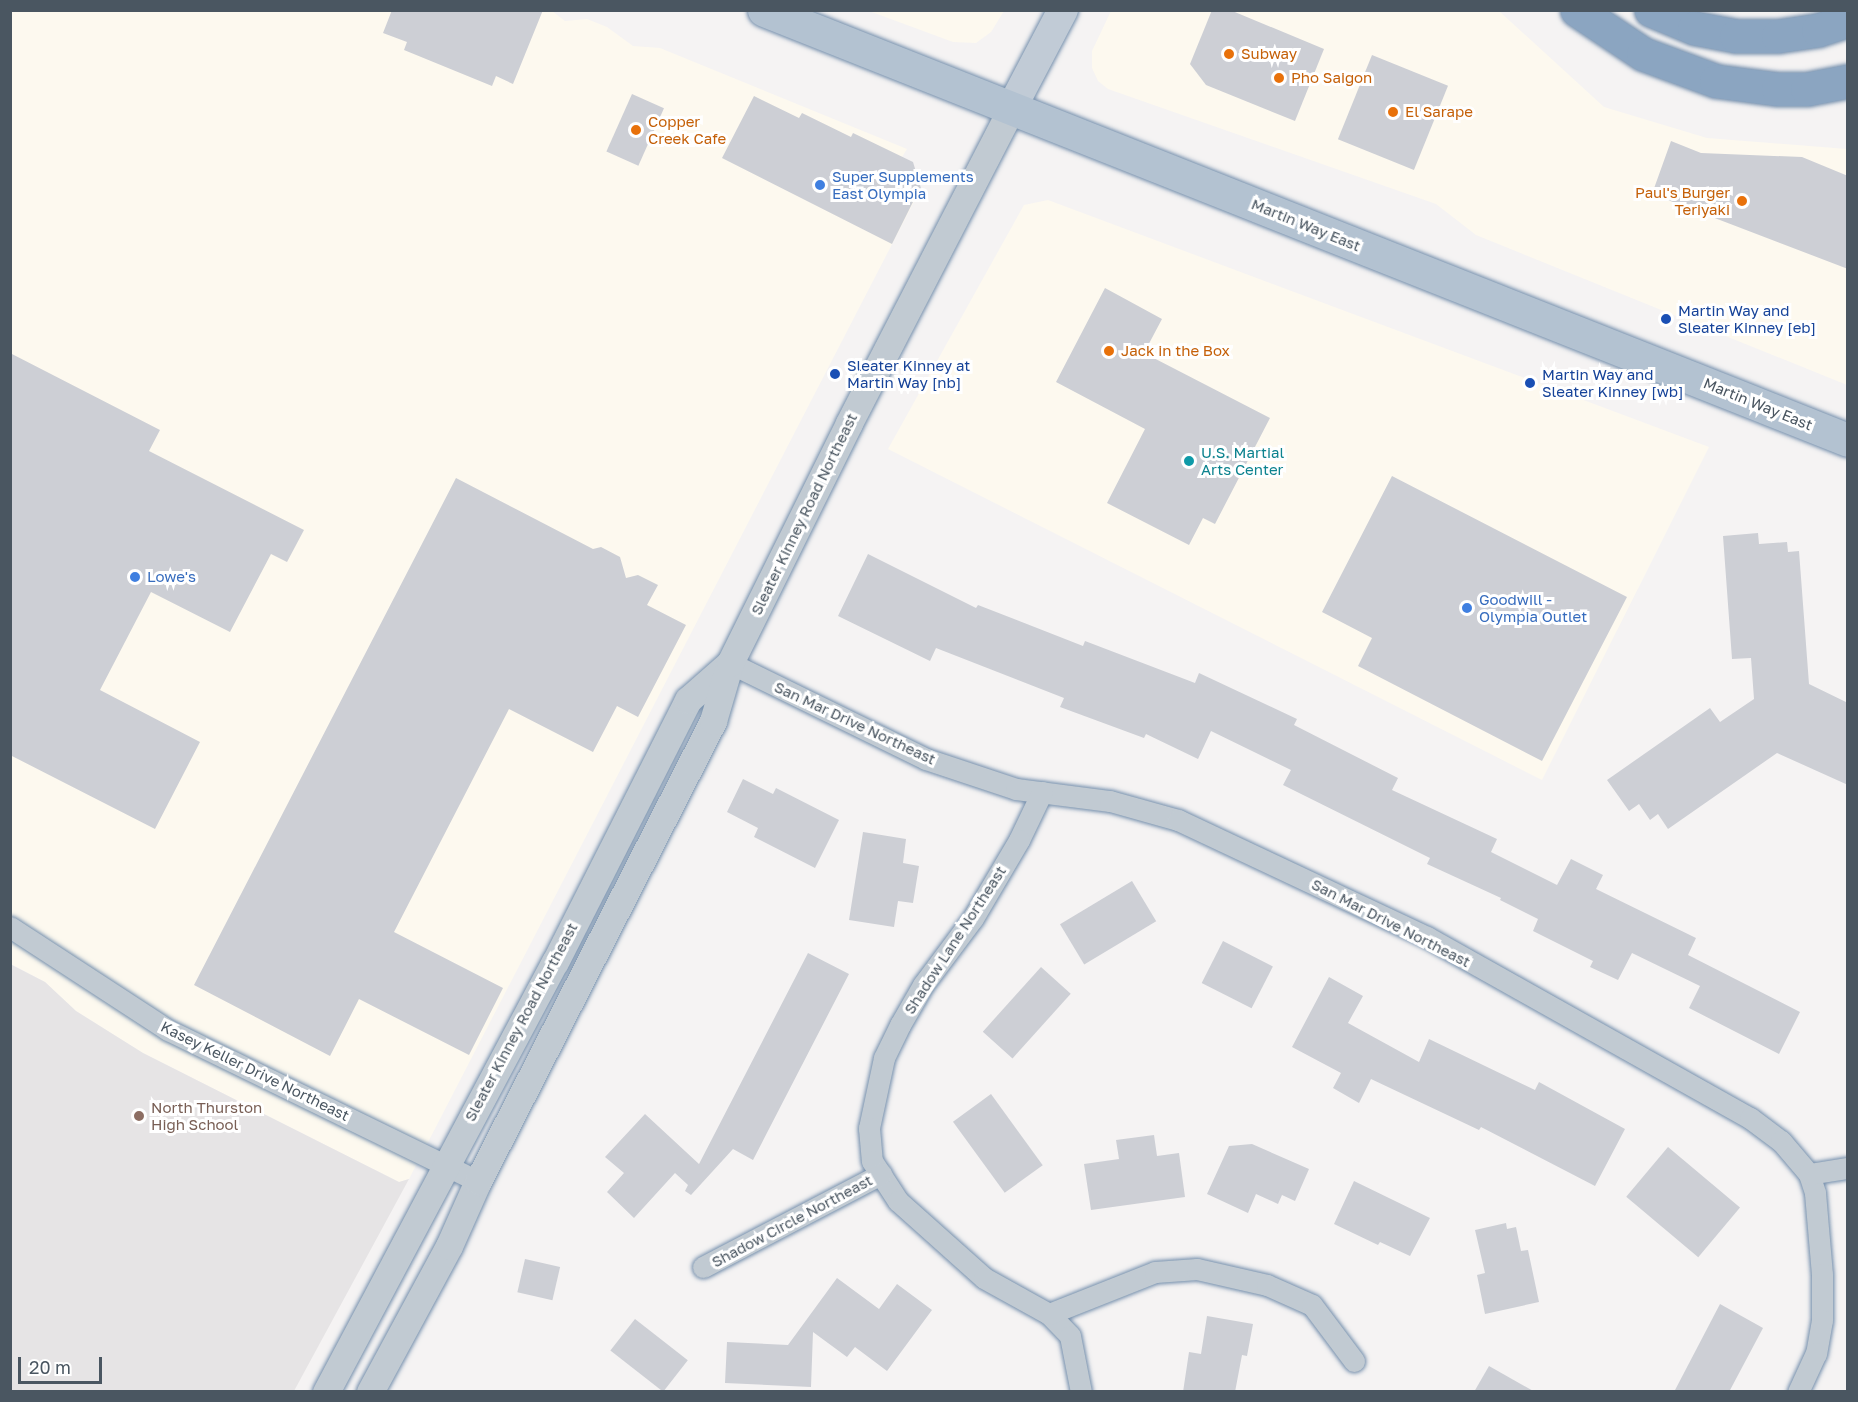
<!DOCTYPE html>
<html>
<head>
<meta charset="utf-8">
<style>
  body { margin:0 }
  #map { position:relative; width:1858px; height:1402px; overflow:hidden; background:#f5f3f3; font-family:"Golos Text",sans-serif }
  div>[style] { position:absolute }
  .commercial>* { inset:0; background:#fdf9ef }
  .education>* { inset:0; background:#e6e4e5 }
  .building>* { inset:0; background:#cdcfd5; transform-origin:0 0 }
  .roads { filter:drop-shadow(0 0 2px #7690ad) drop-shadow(0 0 2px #7690ad) }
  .minor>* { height:21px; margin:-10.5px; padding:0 10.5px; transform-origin:10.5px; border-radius:10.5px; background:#c1cad2 }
  .tertiary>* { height:27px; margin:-13.5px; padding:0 13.5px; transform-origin:13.5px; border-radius:13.5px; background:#c1cad2 }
  .secondary>* { height:30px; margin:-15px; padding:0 15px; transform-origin:15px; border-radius:15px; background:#c1cbd6 }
  .primary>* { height:33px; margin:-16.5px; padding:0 16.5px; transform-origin:16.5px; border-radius:16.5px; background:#b3c2d1 }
  .motorway>* { height:33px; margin:-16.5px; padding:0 16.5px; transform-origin:16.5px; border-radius:16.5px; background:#8ba5c1 }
  .dots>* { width:16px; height:16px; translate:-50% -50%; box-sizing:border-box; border:3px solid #fff; border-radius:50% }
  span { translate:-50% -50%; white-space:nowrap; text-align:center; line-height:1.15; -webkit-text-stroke:6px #fff; paint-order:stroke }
  .food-label { font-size:15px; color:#c56008 }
  .left { translate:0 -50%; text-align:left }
  .right { translate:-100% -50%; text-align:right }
  .shop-label { font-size:15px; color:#366cbe }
  .street-label { font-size:15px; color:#4a5661 }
  .transit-label { font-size:15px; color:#164399 }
  .culture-label { font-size:15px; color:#0d838f }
  .education-label { font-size:15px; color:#785e54 }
  .frame { position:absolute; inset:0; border:12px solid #4a5661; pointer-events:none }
  .scale { position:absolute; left:18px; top:1357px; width:84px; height:27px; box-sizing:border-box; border:3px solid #4a5661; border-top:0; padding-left:8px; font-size:18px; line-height:21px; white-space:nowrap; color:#4a5661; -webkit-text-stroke:4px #fff; paint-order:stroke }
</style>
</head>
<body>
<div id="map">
  <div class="commercial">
    <div style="clip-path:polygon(10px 11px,552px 11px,565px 21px,587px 19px,607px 27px,633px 46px,660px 48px,907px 149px,902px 157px,919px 192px,409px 1179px,399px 1182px,143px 1053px,76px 1011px,45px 982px,11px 964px)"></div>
    <div style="clip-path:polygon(869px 11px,1004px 11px,991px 32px,976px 43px,953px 42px)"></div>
    <div style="clip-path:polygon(1111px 11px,1499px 11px,1604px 107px,1707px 138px,1847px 149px,1847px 385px,1476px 235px,1436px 204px,1108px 89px,1098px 81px,1092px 68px,1092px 51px)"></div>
    <div style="clip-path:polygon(1048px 200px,1709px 447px,1542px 780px,888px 449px,1024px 205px)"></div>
  </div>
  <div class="education">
    <div style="clip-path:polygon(10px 964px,45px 982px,76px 1011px,143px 1053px,399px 1182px,409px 1179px,294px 1391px,11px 1391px)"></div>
  </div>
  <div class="building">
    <div style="clip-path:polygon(392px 10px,543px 10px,513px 84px,496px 76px,492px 86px,404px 50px,407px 42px,383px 33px)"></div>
    <div style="clip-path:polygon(1212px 10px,1230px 10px,1324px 49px,1295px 121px,1206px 85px,1190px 64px)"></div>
    <div style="left:1372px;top:55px;width:82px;height:91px;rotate:22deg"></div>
    <div style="left:632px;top:94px;width:35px;height:63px;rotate:24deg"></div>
    <div style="clip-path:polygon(754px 96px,799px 118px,802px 113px,851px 137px,853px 133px,913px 162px,924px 198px,914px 200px,892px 244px,722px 158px)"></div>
    <div style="clip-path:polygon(1671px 141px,1701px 153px,1802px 157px,1848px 176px,1848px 269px,1652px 194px)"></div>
    <div style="clip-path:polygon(1105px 288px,1162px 319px,1144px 353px,1270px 418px,1215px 524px,1203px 518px,1189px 545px,1107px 503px,1145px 429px,1056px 382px)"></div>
    <div style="clip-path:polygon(10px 353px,160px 430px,149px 451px,304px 530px,287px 562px,271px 554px,230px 632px,151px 592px,100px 690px,200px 742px,155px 829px,10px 755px)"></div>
    <div style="clip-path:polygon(1392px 476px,1627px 597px,1542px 761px,1358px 666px,1372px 638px,1322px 612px)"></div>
    <div style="clip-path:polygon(456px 478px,593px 549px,601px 547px,620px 557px,626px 578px,638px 575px,658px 585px,647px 605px,686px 625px,638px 717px,617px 706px,593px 752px,509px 709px,394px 932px,503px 988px,469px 1055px,359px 999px,330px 1056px,194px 985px)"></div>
    <div style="clip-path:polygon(1758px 533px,1759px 544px,1787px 542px,1788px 552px,1799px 551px,1809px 684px,1848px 703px,1848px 785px,1777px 753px,1668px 829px,1658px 814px,1650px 820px,1639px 804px,1629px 811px,1607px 780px,1710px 708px,1720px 722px,1754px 699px,1751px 658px,1732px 659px,1723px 536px)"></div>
    <div style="clip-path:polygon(868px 554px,976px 608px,978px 605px,1083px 646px,1085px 641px,1195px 683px,1199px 673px,1297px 719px,1294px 725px,1398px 778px,1392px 790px,1497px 839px,1491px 852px,1557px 885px,1571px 859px,1603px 875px,1596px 889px,1696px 938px,1688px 955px,1800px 1012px,1779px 1054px,1689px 1008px,1700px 986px,1632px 953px,1618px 980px,1590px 967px,1593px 961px,1533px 931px,1538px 919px,1500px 900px,1501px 898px,1427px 864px,1430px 858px,1283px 785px,1291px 770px,1211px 731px,1198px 759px,1146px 734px,1144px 738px,1060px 707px,1064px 698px,936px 648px,930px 661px,838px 616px)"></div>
    <div style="clip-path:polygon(743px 779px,773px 794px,776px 788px,839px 820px,815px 868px,754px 837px,758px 828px,727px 812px)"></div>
    <div style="clip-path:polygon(863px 832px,906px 839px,903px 863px,919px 866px,913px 903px,898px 901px,894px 927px,849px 920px)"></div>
    <div style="left:1132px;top:881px;width:47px;height:84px;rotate:59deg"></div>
    <div style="left:1223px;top:941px;width:56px;height:47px;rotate:27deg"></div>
    <div style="clip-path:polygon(808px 953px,849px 974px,753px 1160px,733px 1149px,691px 1195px,685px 1191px,688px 1185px,675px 1173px,634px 1218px,607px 1192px,624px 1173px,605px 1157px,645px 1114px,699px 1164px)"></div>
    <div style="left:1041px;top:967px;width:40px;height:87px;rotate:42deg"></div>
    <div style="clip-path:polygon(1329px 977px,1363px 996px,1348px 1023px,1419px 1062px,1429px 1039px,1535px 1090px,1539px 1082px,1625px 1129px,1595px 1186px,1481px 1127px,1479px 1130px,1371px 1079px,1359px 1103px,1333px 1088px,1341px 1073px,1292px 1047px)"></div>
    <div style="left:991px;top:1094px;width:88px;height:47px;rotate:54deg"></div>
    <div style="clip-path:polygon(1154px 1135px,1157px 1156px,1179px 1153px,1185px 1197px,1091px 1210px,1084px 1164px,1119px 1159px,1116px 1140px)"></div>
    <div style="clip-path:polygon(1252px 1144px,1309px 1169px,1295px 1201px,1282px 1195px,1278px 1204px,1256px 1194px,1248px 1213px,1207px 1194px,1229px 1146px)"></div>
    <div style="left:1668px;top:1147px;width:94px;height:65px;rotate:40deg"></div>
    <div style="clip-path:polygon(1354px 1181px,1430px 1218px,1410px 1256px,1380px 1242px,1378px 1245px,1334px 1224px)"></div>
    <div style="clip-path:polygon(1506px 1223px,1507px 1229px,1516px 1227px,1521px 1251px,1528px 1250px,1539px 1302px,1485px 1314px,1477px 1275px,1485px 1273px,1475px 1230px)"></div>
    <div style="left:525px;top:1259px;width:36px;height:34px;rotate:13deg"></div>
    <div style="clip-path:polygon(837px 1278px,879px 1309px,897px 1284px,932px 1310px,887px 1371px,855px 1347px,847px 1357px,813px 1332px,811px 1387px,725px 1383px,727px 1342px,788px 1345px)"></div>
    <div style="clip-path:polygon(1720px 1304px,1763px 1328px,1729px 1392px,1674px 1392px)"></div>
    <div style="clip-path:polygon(1207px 1316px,1253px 1324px,1247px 1356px,1242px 1355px,1235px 1392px,1183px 1392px,1189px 1352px,1201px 1354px)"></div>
    <div style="left:635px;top:1319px;width:67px;height:40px;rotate:38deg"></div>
    <div style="clip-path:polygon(1489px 1366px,1535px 1392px,1474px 1392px)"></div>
  </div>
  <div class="roads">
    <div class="minor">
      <div style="left:730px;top:663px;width:218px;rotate:26.1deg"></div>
      <div style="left:926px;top:759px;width:95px;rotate:18.4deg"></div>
      <div style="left:1016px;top:789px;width:95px;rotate:7.3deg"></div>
      <div style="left:1110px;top:801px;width:71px;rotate:15.6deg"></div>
      <div style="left:1178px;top:820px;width:275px;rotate:25.2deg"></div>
      <div style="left:1427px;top:937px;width:370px;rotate:29.3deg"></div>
      <div style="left:1750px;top:1118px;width:39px;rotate:37deg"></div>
      <div style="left:1781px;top:1141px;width:43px;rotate:49.7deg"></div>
      <div style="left:1809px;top:1174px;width:20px;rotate:72deg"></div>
      <div style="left:1815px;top:1193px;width:81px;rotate:85.1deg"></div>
      <div style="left:1822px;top:1274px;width:46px;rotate:90deg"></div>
      <div style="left:1822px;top:1320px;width:34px;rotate:100deg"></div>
      <div style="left:1816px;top:1353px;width:43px;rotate:114.8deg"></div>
      <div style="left:1042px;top:792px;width:53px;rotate:115.6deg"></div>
      <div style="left:1019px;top:840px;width:91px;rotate:120.5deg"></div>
      <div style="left:973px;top:918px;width:84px;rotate:126.7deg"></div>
      <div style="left:923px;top:985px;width:46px;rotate:119.9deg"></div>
      <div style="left:900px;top:1025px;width:37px;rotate:116deg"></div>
      <div style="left:884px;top:1058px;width:72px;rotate:102.1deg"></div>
      <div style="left:869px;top:1128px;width:33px;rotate:85deg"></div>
      <div style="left:872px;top:1161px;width:48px;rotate:57deg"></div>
      <div style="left:898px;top:1201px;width:115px;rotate:41.8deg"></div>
      <div style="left:984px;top:1278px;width:74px;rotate:29deg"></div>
      <div style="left:1049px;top:1314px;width:30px;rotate:46deg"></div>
      <div style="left:1070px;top:1336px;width:57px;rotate:78.9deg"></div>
      <div style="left:10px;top:927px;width:189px;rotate:33.1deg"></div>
      <div style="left:168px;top:1030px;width:345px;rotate:26deg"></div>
      <div style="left:1809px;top:1174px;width:39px;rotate:-9deg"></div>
      <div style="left:703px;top:1267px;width:201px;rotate:-27.6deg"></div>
      <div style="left:1049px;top:1314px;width:114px;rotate:-21.6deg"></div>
      <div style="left:1155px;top:1272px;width:42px;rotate:-4.1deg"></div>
      <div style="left:1197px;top:1269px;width:72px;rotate:12.9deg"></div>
      <div style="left:1267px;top:1285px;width:49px;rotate:24deg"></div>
      <div style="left:1312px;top:1305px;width:70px;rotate:53.1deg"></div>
    </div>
    <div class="tertiary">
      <div style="left:326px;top:1392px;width:487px;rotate:-62deg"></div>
      <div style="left:555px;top:962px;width:294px;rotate:-63.1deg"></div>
      <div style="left:688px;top:700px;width:56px;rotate:-41.4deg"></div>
      <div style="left:370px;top:1392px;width:166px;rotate:-61.6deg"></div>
      <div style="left:449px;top:1246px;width:71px;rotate:-66deg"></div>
      <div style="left:478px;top:1181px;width:517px;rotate:-62.94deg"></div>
      <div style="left:713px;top:721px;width:60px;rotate:-73.7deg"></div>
      <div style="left:730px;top:663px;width:268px;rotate:-63.6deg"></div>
      <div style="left:849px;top:423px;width:353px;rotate:-62.7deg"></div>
    </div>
    <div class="secondary">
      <div style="left:1011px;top:109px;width:112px;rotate:-62.3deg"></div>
    </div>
    <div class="primary">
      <div style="left:764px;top:10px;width:1166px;rotate:21.64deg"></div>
    </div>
    <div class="motorway">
      <div style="left:1577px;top:10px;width:79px;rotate:33.7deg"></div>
      <div style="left:1643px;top:54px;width:78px;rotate:20.3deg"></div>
      <div style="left:1716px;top:81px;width:63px;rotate:7.4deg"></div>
      <div style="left:1778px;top:89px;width:29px"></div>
      <div style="left:1807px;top:89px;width:42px;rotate:-11deg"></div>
      <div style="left:1651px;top:10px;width:47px;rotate:22.7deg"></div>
      <div style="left:1694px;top:28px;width:43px;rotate:10.8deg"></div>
      <div style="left:1736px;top:36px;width:42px"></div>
      <div style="left:1778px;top:36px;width:40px;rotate:-8.5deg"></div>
      <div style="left:1818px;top:30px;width:32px;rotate:-18deg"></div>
    </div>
  </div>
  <div class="dots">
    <div style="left:1229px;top:54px;background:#e8710a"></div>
    <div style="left:1279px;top:78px;background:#e8710a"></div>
    <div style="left:1393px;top:112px;background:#e8710a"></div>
    <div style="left:636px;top:130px;background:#e8710a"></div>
    <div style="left:820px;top:185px;background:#3f7fe0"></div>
    <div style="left:1742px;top:201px;background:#e8710a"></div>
    <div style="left:1666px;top:319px;background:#1a4fb4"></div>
    <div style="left:1109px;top:351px;background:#e8710a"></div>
    <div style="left:835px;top:374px;background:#1a4fb4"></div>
    <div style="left:1530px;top:383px;background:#1a4fb4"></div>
    <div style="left:1189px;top:461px;background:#0f9aa8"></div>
    <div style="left:135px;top:577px;background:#3f7fe0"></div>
    <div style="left:1467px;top:608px;background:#3f7fe0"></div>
    <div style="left:139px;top:1116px;background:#8d6e63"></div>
  </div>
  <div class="food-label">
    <span class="left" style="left:1241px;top:54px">Subway</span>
    <span class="left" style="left:1291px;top:78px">Pho Saigon</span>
    <span class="left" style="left:1405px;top:112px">El Sarape</span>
    <span class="left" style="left:648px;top:130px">Copper<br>Creek Cafe</span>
    <span class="right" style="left:1730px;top:201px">Paul's Burger<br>Teriyaki</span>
    <span class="left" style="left:1121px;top:351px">Jack in the Box</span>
  </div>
  <div class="shop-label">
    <span class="left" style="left:832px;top:185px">Super Supplements<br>East Olympia</span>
    <span class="left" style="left:147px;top:577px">Lowe's</span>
    <span class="left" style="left:1479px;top:608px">Goodwill -<br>Olympia Outlet</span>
  </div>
  <div class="street-label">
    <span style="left:1306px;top:225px;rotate:22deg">Martin Way East</span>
    <span style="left:1758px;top:404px;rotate:22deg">Martin Way East</span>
    <span style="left:804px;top:514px;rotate:-64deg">Sleater Kinney Road Northeast</span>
    <span style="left:855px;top:723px;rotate:25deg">San Mar Drive Northeast</span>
    <span style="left:1391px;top:923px;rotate:27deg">San Mar Drive Northeast</span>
    <span style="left:955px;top:940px;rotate:-57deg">Shadow Lane Northeast</span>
    <span style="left:521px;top:1022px;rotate:-62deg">Sleater Kinney Road Northeast</span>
    <span style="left:255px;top:1071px;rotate:26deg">Kasey Keller Drive Northeast</span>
    <span style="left:792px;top:1221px;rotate:-28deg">Shadow Circle Northeast</span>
  </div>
  <div class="transit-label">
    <span class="left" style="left:1678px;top:319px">Martin Way and<br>Sleater Kinney [eb]</span>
    <span class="left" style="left:847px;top:374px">Sleater Kinney at<br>Martin Way [nb]</span>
    <span class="left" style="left:1542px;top:383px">Martin Way and<br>Sleater Kinney [wb]</span>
  </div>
  <div class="culture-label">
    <span class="left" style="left:1201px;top:461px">U.S. Martial<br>Arts Center</span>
  </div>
  <div class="education-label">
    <span class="left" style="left:151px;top:1116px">North Thurston<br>High School</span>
  </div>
  <div class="frame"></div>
  <div class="scale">20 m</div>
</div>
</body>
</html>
